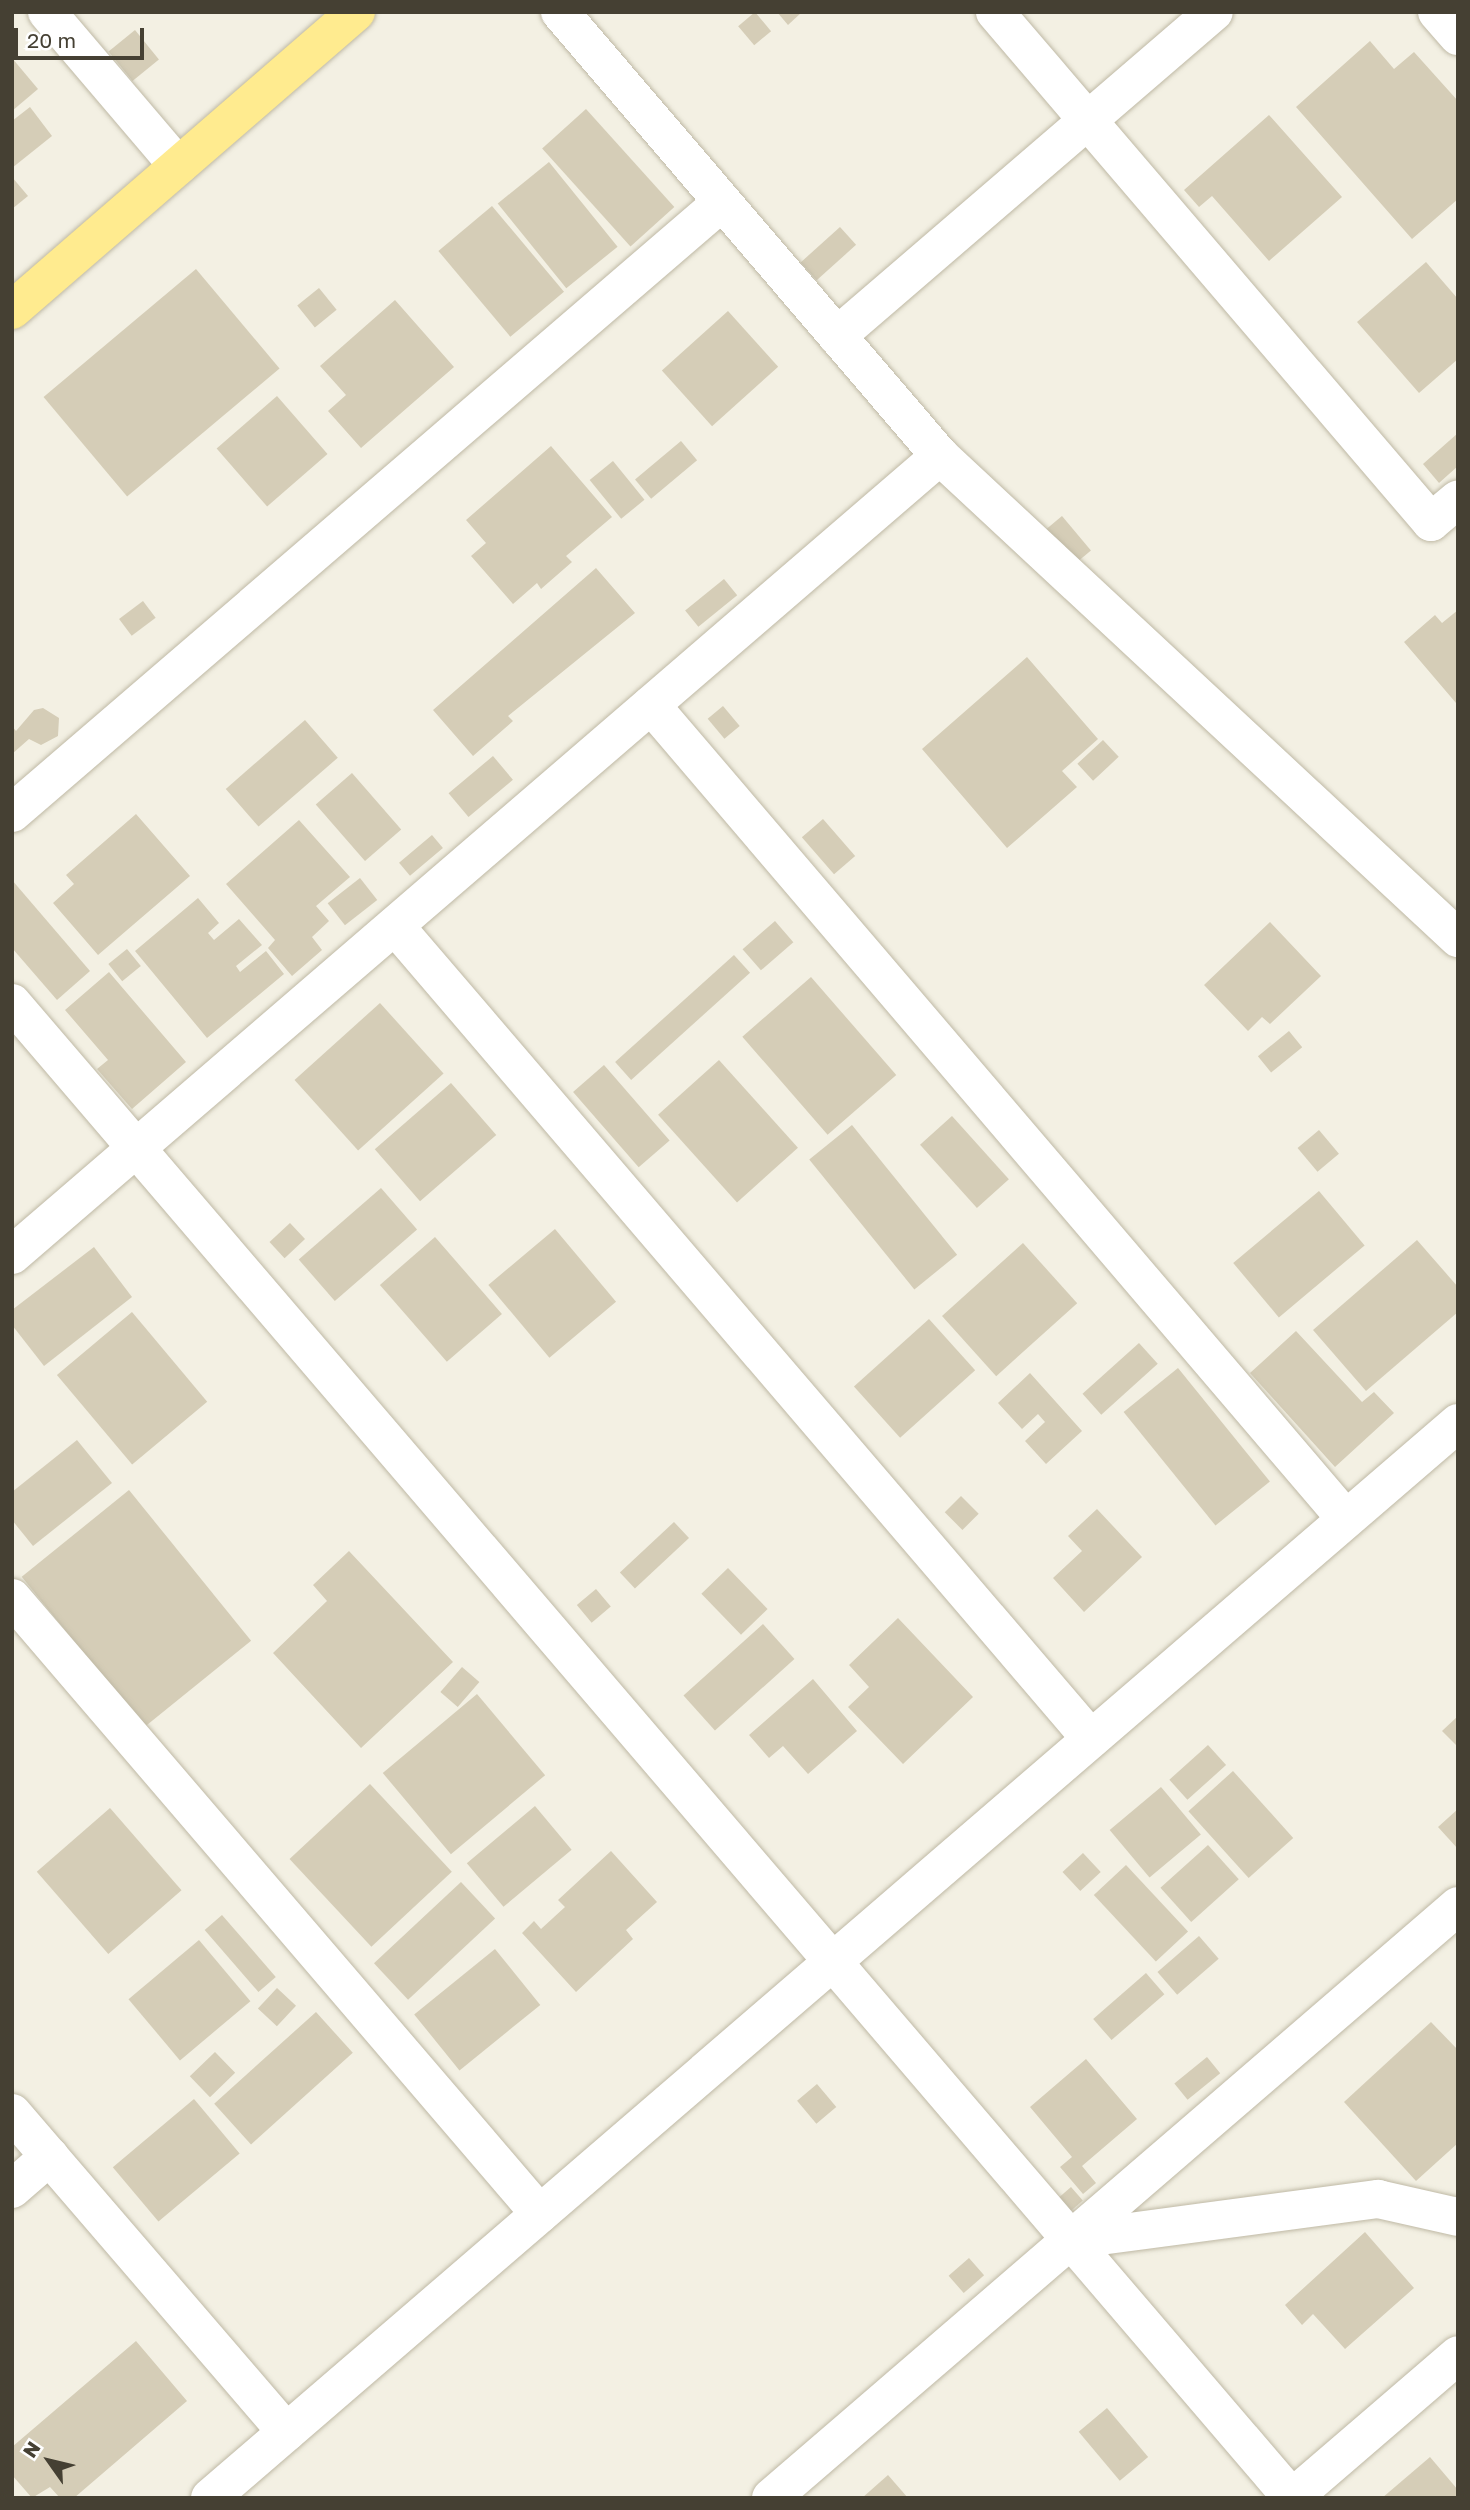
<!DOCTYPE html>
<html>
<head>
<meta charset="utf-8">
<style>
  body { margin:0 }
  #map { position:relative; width:1470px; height:2510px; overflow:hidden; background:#f3f0e3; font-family:"Golos Text",sans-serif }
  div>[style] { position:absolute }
  .building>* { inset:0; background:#d5cdb7; transform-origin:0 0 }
  .roads { filter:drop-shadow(0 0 2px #bfb9a5) drop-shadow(0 0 2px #bfb9a5) }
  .minor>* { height:38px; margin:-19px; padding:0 19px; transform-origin:19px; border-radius:19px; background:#fff }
  .major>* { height:38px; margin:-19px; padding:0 19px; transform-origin:19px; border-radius:19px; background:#ffeb8f }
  span { translate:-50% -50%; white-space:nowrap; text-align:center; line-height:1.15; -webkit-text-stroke:5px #fff; paint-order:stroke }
  .frame { position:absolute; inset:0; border:14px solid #454033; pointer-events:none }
  .north { position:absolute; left:14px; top:2426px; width:70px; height:70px; -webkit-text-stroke:5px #fff; paint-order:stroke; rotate:304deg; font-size:19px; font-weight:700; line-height:28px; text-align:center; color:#454033 }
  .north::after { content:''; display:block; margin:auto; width:24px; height:32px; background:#454033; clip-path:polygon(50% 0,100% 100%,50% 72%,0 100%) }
  .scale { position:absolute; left:14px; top:28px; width:130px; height:32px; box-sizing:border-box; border:4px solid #454033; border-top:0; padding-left:9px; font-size:21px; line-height:24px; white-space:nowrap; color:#454033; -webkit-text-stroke:5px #fff; paint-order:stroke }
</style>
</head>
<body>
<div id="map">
  <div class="building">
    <div style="left:755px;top:12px;width:25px;height:22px;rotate:50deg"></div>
    <div style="clip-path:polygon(777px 12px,802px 12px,788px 25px)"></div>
    <div style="left:135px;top:30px;width:38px;height:34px;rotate:51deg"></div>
    <div style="clip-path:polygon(1370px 41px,1394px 69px,1414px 52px,1458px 101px,1458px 199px,1412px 239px,1296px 107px)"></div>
    <div style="clip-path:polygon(12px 58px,38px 89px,12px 111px)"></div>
    <div style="clip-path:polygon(30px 107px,52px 136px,12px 168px,12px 121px)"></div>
    <div style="left:586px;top:109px;width:132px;height:59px;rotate:48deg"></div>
    <div style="clip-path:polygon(1269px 115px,1342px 197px,1269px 261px,1212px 196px,1199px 207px,1184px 190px)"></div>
    <div style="left:549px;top:162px;width:109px;height:66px;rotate:51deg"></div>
    <div style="clip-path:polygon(12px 177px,28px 196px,12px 209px)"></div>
    <div style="left:492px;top:206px;width:112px;height:70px;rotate:50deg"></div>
    <div style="left:840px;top:227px;width:24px;height:53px;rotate:48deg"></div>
    <div style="clip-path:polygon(1426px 262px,1458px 299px,1458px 359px,1419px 393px,1357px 322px)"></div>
    <div style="left:196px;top:269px;width:130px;height:199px;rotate:50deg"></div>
    <div style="left:319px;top:288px;width:28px;height:28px;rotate:51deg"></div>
    <div style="clip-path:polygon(395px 300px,454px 367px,361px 448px,328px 411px,346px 395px,320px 366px)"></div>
    <div style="left:728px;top:311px;width:75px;height:89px;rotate:48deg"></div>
    <div style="left:277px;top:396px;width:77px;height:80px;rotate:49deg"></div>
    <div style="clip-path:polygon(1458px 433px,1458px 466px,1439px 483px,1423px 464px)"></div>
    <div style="left:681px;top:441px;width:25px;height:60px;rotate:50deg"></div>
    <div style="clip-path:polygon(551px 446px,612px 517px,566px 556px,572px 562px,541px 589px,537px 583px,513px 604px,471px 556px,486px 543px,466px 520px)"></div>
    <div style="left:613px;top:461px;width:50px;height:30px;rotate:51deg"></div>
    <div style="left:1062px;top:516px;width:45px;height:32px;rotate:50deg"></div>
    <div style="clip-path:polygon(596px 568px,635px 613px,508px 716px,513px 721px,473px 756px,433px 710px)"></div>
    <div style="left:724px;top:579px;width:21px;height:50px;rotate:51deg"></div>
    <div style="left:143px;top:601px;width:21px;height:30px;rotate:53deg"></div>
    <div style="clip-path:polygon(1458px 610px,1458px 701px,1456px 703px,1404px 642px,1435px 615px,1442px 623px)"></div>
    <div style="clip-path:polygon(1027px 657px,1098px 739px,1062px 771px,1077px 787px,1007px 848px,922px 749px)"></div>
    <div style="left:723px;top:706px;width:26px;height:20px;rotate:50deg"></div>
    <div style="clip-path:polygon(43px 708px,59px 718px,58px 736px,41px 745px,29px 739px,12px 754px,12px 726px,16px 731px,34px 710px)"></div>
    <div style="left:305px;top:720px;width:50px;height:105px;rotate:49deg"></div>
    <div style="left:1103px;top:740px;width:23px;height:35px;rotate:47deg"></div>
    <div style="left:493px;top:756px;width:31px;height:58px;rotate:50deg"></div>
    <div style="left:352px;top:773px;width:75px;height:48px;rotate:49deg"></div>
    <div style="clip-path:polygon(136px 814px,190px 876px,98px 955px,53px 903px,74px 884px,66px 875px)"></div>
    <div style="left:823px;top:819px;width:49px;height:28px;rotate:49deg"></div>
    <div style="clip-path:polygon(299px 820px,350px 877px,316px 906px,329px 921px,312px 937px,322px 950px,292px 976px,268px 948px,275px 940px,226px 884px)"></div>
    <div style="left:432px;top:835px;width:17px;height:43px;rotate:50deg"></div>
    <div style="left:360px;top:878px;width:28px;height:41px;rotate:52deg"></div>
    <div style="clip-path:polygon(12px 880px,90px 971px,57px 1000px,12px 948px)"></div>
    <div style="clip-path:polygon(198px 898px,219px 923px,208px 933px,214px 940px,239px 919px,262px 945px,236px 966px,240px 972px,266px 951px,284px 974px,207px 1038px,135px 951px)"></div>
    <div style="left:775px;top:921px;width:28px;height:43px;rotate:49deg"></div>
    <div style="clip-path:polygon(1270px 922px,1321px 976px,1270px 1024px,1262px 1017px,1248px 1031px,1204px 985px)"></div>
    <div style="left:127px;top:949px;width:22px;height:24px;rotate:51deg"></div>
    <div style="left:734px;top:955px;width:24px;height:160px;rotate:48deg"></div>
    <div style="clip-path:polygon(109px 972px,186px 1062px,132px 1109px,97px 1069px,108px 1060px,65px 1010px)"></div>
    <div style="left:811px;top:977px;width:130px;height:91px;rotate:49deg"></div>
    <div style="left:380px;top:1003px;width:95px;height:115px;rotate:48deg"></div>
    <div style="left:1289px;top:1031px;width:21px;height:40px;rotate:51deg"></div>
    <div style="left:719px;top:1060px;width:118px;height:82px;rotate:48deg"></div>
    <div style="left:604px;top:1065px;width:100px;height:41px;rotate:49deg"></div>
    <div style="left:451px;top:1083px;width:69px;height:101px;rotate:49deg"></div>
    <div style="left:952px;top:1116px;width:85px;height:43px;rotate:48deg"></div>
    <div style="left:852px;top:1125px;width:167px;height:55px;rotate:51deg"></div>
    <div style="left:1319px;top:1130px;width:31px;height:28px;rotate:50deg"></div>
    <div style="left:381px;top:1188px;width:55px;height:109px;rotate:49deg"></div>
    <div style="left:1319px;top:1191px;width:71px;height:112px;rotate:50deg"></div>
    <div style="left:290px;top:1223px;width:22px;height:28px;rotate:47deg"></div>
    <div style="left:555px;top:1229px;width:95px;height:87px;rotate:50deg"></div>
    <div style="left:435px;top:1237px;width:102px;height:73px;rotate:49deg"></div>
    <div style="clip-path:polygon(1417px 1240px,1458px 1287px,1458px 1312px,1366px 1391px,1313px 1330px)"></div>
    <div style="left:1023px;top:1243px;width:81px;height:109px;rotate:48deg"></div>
    <div style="clip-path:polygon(94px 1247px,132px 1297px,44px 1366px,12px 1325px,12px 1310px)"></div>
    <div style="left:132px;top:1312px;width:117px;height:98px;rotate:50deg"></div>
    <div style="left:929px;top:1319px;width:69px;height:101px;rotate:48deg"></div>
    <div style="clip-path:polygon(1296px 1331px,1362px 1402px,1374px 1392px,1394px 1413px,1335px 1467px,1250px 1373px)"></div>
    <div style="left:1139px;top:1343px;width:28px;height:76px;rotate:48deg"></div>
    <div style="left:1178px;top:1368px;width:146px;height:70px;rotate:51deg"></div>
    <div style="clip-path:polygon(1030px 1373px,1082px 1431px,1046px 1464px,1025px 1441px,1045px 1422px,1038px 1414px,1022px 1429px,998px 1403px)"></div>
    <div style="clip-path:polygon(77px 1440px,112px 1483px,33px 1546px,12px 1520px,12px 1492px)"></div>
    <div style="left:129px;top:1490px;width:194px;height:138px;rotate:51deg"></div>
    <div style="left:961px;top:1496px;width:25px;height:23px;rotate:45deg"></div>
    <div style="clip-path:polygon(1097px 1509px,1142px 1557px,1084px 1612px,1053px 1578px,1082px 1551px,1068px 1536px)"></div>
    <div style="left:674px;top:1522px;width:22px;height:74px;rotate:47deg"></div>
    <div style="clip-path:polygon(349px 1551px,453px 1662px,361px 1748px,273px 1653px,327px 1601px,313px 1585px)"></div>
    <div style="left:728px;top:1568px;width:57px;height:37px;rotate:46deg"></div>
    <div style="left:596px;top:1589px;width:23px;height:25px;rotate:50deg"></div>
    <div style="clip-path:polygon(898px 1618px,973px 1697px,903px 1764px,848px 1707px,869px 1687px,849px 1665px)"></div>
    <div style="left:763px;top:1624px;width:47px;height:107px;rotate:48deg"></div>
    <div style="left:462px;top:1667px;width:23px;height:33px;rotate:41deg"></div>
    <div style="clip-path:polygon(813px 1679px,857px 1731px,808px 1774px,783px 1746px,769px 1758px,749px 1735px)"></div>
    <div style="left:477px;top:1694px;width:106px;height:123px;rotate:50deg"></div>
    <div style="clip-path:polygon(1458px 1716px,1458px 1747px,1442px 1731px)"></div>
    <div style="left:1208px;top:1745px;width:27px;height:52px;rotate:48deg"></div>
    <div style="left:1233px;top:1771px;width:90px;height:60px;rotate:48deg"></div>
    <div style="left:370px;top:1784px;width:120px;height:110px;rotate:47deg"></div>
    <div style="left:1161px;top:1787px;width:62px;height:67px;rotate:50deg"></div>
    <div style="left:535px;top:1806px;width:57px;height:89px;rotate:50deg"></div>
    <div style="left:110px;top:1808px;width:109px;height:97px;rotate:49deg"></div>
    <div style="clip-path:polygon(1458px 1809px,1458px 1849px,1438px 1827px)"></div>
    <div style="left:1208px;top:1845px;width:46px;height:64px;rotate:48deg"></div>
    <div style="clip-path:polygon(611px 1851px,657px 1902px,626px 1930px,633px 1939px,576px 1992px,522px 1933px,534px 1921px,541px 1929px,565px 1907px,558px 1900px)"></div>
    <div style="left:1083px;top:1853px;width:26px;height:28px;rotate:47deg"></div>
    <div style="left:1126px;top:1865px;width:91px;height:44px;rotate:47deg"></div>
    <div style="left:461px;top:1882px;width:50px;height:119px;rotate:47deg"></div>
    <div style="left:222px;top:1915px;width:82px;height:23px;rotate:49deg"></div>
    <div style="left:1199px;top:1936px;width:30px;height:55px;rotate:49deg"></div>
    <div style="left:199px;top:1940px;width:80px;height:92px;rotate:50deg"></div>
    <div style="left:495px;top:1949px;width:72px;height:104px;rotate:51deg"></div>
    <div style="left:1146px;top:1973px;width:28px;height:70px;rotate:49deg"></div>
    <div style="left:277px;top:1988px;width:26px;height:28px;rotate:43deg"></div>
    <div style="left:316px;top:2012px;width:55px;height:137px;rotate:48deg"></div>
    <div style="clip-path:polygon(1431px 2022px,1458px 2050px,1458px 2143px,1416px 2181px,1344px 2102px)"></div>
    <div style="left:215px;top:2052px;width:29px;height:35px;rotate:46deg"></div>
    <div style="left:1207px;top:2057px;width:21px;height:42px;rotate:51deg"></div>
    <div style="clip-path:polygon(1086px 2059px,1137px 2119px,1082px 2166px,1096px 2183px,1083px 2194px,1060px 2167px,1072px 2157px,1030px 2107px)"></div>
    <div style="left:817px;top:2084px;width:30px;height:26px;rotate:50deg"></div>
    <div style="left:194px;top:2099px;width:71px;height:106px;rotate:50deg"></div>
    <div style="left:1071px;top:2187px;width:18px;height:21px;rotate:49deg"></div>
    <div style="clip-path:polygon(1365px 2232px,1414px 2288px,1345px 2349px,1313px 2314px,1302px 2325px,1285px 2305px)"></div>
    <div style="left:969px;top:2258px;width:23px;height:27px;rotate:49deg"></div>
    <div style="clip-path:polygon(136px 2341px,187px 2401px,74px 2498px,60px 2498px,50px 2487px,32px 2498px,12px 2475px,12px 2447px)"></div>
    <div style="left:1107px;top:2408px;width:64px;height:37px;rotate:50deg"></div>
    <div style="clip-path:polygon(1430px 2457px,1458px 2490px,1458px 2498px,1382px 2498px)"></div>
    <div style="clip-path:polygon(888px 2475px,908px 2498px,862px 2498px)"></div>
  </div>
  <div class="roads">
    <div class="minor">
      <div style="left:47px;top:12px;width:202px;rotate:49.6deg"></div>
      <div style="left:560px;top:12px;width:584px;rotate:49.44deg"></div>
      <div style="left:940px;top:456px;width:708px;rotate:42.94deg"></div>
      <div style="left:995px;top:12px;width:671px;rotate:49.47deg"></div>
      <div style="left:1431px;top:522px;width:35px;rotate:-40deg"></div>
      <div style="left:1437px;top:12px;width:32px;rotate:49deg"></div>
      <div style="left:837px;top:336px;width:497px;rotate:-40.7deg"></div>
      <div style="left:651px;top:705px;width:1070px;rotate:49.51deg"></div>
      <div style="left:12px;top:813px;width:937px;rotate:-40.71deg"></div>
      <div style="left:395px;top:926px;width:1070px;rotate:49.43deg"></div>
      <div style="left:12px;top:1003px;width:1968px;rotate:49.43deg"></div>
      <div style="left:12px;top:1255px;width:1225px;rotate:-40.73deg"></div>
      <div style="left:12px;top:1598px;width:811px;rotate:49.4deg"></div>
      <div style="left:12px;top:2113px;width:421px;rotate:49.3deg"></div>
      <div style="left:12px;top:2189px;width:50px;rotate:-41deg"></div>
      <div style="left:1070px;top:2240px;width:311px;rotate:-7.6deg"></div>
      <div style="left:1378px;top:2199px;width:82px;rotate:12.7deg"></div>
      <div style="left:210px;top:2498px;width:1647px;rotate:-40.74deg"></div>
      <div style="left:771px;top:2498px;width:907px;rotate:-40.75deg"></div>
      <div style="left:1292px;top:2498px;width:219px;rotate:-40.7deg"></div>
    </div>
    <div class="major">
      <div style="left:12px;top:310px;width:455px;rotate:-40.9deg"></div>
    </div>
  </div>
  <div class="frame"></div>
  <div class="north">N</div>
  <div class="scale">20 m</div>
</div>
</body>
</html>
